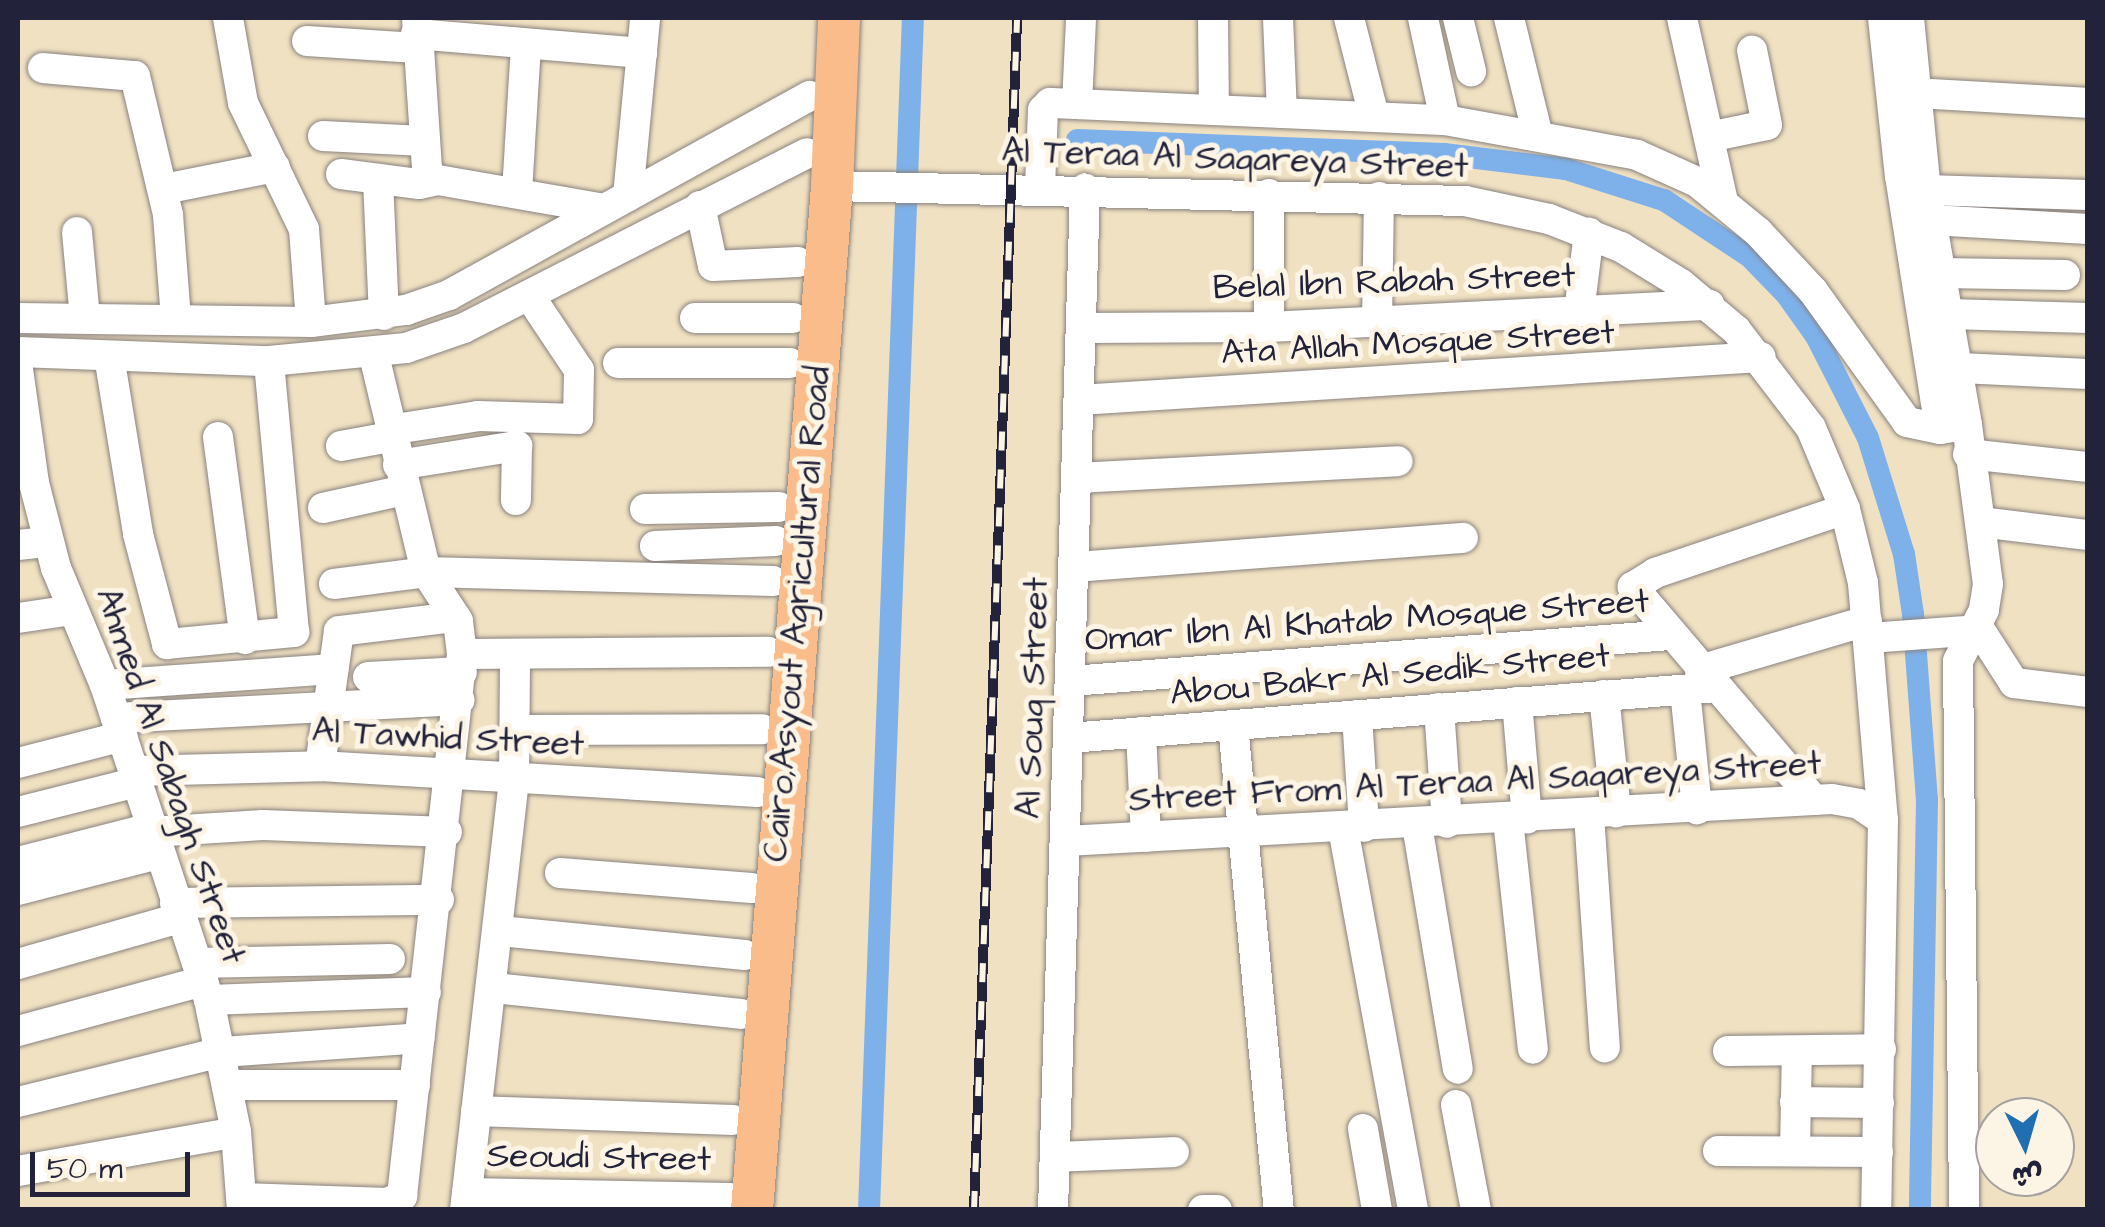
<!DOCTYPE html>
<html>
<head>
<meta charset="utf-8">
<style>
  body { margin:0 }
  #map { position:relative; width:2105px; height:1227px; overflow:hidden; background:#f0e1c2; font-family:"Architects Daughter","Playpen Sans Arabic",sans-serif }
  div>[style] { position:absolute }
  .canal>* { height:22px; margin:-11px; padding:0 11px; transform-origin:11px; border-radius:11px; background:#7eb0ea }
  .roads { filter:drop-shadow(0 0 2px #89827e) drop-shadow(0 0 2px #89827e) }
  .minor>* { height:30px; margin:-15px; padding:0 15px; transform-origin:15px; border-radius:15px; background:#fff }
  .highway>* { height:42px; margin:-21px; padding:0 21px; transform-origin:21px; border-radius:21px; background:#f9bc8a }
  .rail>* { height:10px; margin-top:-5px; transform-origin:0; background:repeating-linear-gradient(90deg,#fcf5e5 0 19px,#22223b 0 38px); box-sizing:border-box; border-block:2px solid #22223b }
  span { translate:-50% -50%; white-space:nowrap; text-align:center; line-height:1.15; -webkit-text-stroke:10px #fcf5e5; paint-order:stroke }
  .street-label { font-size:35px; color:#22223b }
  .frame { position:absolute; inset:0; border:20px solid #22223b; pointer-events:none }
  .north { position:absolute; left:1975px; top:1097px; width:100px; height:100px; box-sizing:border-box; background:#fcf5e5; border:2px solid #a5a1a1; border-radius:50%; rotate:175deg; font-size:28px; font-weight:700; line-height:40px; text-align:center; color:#22223b }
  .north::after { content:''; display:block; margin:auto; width:35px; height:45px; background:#1f6fb2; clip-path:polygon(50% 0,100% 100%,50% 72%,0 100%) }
  .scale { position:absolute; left:30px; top:1152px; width:160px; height:45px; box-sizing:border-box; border:5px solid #22223b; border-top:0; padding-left:12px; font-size:30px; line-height:35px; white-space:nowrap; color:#22223b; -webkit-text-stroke:8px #fcf5e5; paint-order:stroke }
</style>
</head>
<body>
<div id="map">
  <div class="canal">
    <div style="left:1077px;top:140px;width:367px;rotate:2.2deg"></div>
    <div style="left:1444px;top:154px;width:123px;rotate:7deg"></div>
    <div style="left:1566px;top:169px;width:103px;rotate:17.6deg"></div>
    <div style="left:1664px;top:200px;width:103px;rotate:33.5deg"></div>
    <div style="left:1750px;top:257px;width:52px;rotate:45.8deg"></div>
    <div style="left:1786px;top:294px;width:52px;rotate:54.5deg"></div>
    <div style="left:1816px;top:336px;width:114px;rotate:63deg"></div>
    <div style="left:1868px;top:438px;width:121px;rotate:72.8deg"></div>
    <div style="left:1904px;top:554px;width:61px;rotate:81.5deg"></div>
    <div style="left:1913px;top:614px;width:187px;rotate:85.7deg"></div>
    <div style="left:1927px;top:800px;width:410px;rotate:91deg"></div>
    <div style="left:869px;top:1210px;width:1193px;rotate:-87.89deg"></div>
  </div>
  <div class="roads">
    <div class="minor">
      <div style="left:228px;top:18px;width:86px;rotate:80deg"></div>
      <div style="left:243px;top:103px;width:140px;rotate:64.2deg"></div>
      <div style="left:304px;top:229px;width:93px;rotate:85.7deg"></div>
      <div style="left:417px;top:18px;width:164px;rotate:86.2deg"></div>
      <div style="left:1213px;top:18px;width:92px;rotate:89.4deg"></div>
      <div style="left:1278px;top:18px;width:95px;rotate:87.6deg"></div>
      <div style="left:1349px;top:18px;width:101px;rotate:75.7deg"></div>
      <div style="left:1423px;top:18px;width:104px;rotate:77.8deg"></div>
      <div style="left:1458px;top:18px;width:55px;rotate:76.2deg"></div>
      <div style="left:1509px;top:18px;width:117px;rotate:76.2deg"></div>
      <div style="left:1682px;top:18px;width:188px;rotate:77.4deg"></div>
      <div style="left:1883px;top:18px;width:159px;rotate:83.9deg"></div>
      <div style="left:1900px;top:176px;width:256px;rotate:81deg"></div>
      <div style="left:1909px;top:18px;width:173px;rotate:84.4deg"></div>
      <div style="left:1926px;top:190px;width:239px;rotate:80.1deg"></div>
      <div style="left:416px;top:34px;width:227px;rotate:4.8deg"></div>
      <div style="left:307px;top:41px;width:110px;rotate:3.6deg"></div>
      <div style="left:43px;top:68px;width:92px;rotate:5deg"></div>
      <div style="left:135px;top:76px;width:143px;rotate:76.6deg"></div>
      <div style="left:168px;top:215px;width:105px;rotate:85.6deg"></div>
      <div style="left:1915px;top:93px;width:173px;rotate:3.3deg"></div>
      <div style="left:1077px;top:104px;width:86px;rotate:-87.3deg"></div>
      <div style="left:323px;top:136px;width:101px;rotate:2.8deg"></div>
      <div style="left:1709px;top:137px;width:59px;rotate:-11.7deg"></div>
      <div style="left:1767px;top:125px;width:76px;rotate:-101.3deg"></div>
      <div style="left:341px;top:174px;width:79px;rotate:7.3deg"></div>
      <div style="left:419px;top:184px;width:19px;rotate:-12deg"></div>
      <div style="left:438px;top:180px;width:169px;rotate:9.9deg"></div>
      <div style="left:378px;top:179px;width:136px;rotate:87.5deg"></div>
      <div style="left:832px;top:186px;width:633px;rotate:1.36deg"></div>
      <div style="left:1465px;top:201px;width:86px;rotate:12.1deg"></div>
      <div style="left:1549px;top:219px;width:77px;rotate:21.3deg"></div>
      <div style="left:1621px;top:247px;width:70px;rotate:31.7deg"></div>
      <div style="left:1681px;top:284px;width:72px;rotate:39.9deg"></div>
      <div style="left:1736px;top:330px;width:123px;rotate:52.6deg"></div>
      <div style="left:1811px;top:428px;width:88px;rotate:67.2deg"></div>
      <div style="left:1845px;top:509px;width:76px;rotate:76.3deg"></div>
      <div style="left:1863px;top:583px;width:238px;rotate:85.2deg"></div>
      <div style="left:1883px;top:820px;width:390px;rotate:91deg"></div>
      <div style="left:1040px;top:188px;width:78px;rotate:-87.8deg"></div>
      <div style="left:1043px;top:110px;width:10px;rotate:-45deg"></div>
      <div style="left:1050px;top:103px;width:395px;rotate:2.5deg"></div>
      <div style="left:1445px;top:120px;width:195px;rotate:10.3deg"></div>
      <div style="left:1637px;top:155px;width:66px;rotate:24.2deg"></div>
      <div style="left:1697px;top:182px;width:79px;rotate:39.3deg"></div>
      <div style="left:1758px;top:232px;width:81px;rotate:47deg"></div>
      <div style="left:1813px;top:291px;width:161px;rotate:54.3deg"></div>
      <div style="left:1907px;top:422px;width:34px;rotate:12deg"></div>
      <div style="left:1940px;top:429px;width:27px;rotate:-8deg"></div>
      <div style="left:1967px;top:425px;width:160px;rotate:82.5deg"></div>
      <div style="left:1988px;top:584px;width:26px;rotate:99deg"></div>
      <div style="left:1984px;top:610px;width:57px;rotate:117deg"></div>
      <div style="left:1958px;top:661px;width:549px;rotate:89.37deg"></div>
      <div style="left:164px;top:189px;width:113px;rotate:-11.2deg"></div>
      <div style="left:1926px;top:190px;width:162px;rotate:1.8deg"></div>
      <div style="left:517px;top:192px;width:148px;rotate:-86.5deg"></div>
      <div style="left:628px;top:196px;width:179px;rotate:-84.5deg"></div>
      <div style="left:700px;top:206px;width:61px;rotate:77.8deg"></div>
      <div style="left:713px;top:266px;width:85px;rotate:-2.7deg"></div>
      <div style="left:1931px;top:220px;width:157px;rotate:3.3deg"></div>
      <div style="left:77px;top:232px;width:87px;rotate:84.7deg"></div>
      <div style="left:1941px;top:273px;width:124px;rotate:0.9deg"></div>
      <div style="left:1579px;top:312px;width:80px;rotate:-82.8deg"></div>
      <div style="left:1949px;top:314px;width:139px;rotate:1.6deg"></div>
      <div style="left:18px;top:318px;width:293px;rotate:0.8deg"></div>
      <div style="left:311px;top:322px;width:96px;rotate:-7.2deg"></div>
      <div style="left:406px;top:310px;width:46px;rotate:-19.2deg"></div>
      <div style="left:449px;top:295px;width:412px;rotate:-28.9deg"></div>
      <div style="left:695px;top:318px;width:98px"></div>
      <div style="left:1377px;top:323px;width:126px;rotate:-89.1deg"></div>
      <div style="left:1269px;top:327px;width:133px;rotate:-90deg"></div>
      <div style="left:1081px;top:328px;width:188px;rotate:-0.3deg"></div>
      <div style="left:1269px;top:327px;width:441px;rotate:-2.9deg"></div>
      <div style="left:18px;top:352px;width:251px;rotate:2.1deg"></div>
      <div style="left:269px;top:361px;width:138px;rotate:-5.4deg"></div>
      <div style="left:406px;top:348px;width:61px;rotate:-19deg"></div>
      <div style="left:464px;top:328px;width:385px;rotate:-27deg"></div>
      <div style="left:109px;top:356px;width:180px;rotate:80.7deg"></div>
      <div style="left:138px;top:534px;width:114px;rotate:75.2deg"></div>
      <div style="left:167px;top:644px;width:128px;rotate:-5.4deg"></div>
      <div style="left:294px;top:632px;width:272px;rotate:-95.3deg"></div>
      <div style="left:618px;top:363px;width:172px"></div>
      <div style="left:1960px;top:368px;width:128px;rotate:2.7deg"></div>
      <div style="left:18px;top:369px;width:115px;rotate:82deg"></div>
      <div style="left:34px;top:483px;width:88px;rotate:75.5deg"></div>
      <div style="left:56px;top:568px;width:127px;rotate:67.3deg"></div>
      <div style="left:105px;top:685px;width:332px;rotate:71.7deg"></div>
      <div style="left:209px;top:1000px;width:135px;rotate:78.4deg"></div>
      <div style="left:236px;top:1132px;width:78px;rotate:85.6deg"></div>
      <div style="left:1079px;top:400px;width:683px;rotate:-3.61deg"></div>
      <div style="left:389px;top:430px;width:90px;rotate:-8.9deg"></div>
      <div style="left:478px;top:416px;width:100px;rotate:1.7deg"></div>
      <div style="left:578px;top:419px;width:49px;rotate:-88.8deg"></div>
      <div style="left:579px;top:370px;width:90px;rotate:-123.7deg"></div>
      <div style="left:218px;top:437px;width:204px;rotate:82.4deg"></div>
      <div style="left:341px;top:446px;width:50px;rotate:-10.4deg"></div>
      <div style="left:1968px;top:454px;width:121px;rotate:6.2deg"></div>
      <div style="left:398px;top:465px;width:121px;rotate:-9.1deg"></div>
      <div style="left:517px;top:446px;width:54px;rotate:91.1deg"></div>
      <div style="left:1077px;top:478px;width:321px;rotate:-3deg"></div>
      <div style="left:323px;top:508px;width:84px;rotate:-12.4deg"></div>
      <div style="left:645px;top:509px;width:134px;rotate:-0.9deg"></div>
      <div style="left:1980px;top:522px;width:109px;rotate:6.9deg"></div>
      <div style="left:18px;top:545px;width:30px;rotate:-6deg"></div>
      <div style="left:655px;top:546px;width:121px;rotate:-2.4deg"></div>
      <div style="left:1075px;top:567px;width:389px;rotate:-4.3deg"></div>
      <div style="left:334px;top:584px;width:93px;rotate:-7.4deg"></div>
      <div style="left:426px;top:572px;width:347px;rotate:1.5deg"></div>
      <div style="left:18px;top:618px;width:55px;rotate:-8.4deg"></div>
      <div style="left:1869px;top:638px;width:111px;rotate:-4.1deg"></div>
      <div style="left:1980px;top:630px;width:63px;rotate:57.3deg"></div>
      <div style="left:2014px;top:683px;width:75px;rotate:6.9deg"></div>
      <div style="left:462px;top:654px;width:306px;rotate:-0.4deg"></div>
      <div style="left:1700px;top:670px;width:174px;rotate:-16.4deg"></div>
      <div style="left:368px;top:677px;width:94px;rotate:-3deg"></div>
      <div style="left:1071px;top:681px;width:601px;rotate:-4.39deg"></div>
      <div style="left:105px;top:685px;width:229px;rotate:-4deg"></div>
      <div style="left:1685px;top:690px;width:120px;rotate:84.2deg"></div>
      <div style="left:1604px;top:695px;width:118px;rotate:84.1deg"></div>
      <div style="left:1517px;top:702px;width:117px;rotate:85.1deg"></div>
      <div style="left:1439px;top:708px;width:115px;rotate:86deg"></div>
      <div style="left:1357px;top:715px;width:112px;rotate:86.4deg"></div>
      <div style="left:116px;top:718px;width:344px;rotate:-3deg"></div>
      <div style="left:1233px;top:725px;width:487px;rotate:84.6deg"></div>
      <div style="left:515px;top:730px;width:247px;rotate:-0.2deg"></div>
      <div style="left:1141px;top:732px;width:105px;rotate:87.3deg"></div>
      <div style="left:1069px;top:738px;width:650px;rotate:-4.5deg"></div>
      <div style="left:18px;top:763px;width:108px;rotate:-14.4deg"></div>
      <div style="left:320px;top:766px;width:136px;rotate:-82deg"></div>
      <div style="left:339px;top:631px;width:117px;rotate:-6.9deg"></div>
      <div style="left:135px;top:771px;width:185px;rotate:-1.5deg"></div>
      <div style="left:320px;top:766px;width:438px;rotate:3.4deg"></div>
      <div style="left:1814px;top:800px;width:280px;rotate:-130.4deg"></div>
      <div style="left:1633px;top:587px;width:26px;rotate:-32deg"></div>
      <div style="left:1655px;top:573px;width:200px;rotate:-18.6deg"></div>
      <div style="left:18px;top:812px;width:123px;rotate:-14.1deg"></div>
      <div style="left:1589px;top:815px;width:233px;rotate:86.1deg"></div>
      <div style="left:1508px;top:820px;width:230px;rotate:83.8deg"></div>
      <div style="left:1417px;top:825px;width:247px;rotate:80.5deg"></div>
      <div style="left:1343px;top:828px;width:388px;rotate:79.6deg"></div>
      <div style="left:151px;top:832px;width:112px;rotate:-3.6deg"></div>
      <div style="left:263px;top:825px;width:184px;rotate:2.2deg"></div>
      <div style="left:1066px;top:841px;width:767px;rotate:-3.14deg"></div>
      <div style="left:1832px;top:799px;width:27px;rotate:10deg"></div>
      <div style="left:1859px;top:804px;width:29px;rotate:34deg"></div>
      <div style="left:18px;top:862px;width:136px;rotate:-14.4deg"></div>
      <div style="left:560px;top:873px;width:192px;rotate:4.5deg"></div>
      <div style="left:18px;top:890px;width:145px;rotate:-14.4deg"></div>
      <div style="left:175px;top:903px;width:264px;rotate:-0.7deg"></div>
      <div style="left:500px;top:931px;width:246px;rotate:5.6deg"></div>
      <div style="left:197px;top:963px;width:193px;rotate:-1.2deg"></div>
      <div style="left:18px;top:964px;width:168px;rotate:-15.9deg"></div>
      <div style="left:494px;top:988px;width:248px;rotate:6deg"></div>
      <div style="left:209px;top:1000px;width:217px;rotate:-2.1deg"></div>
      <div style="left:18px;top:1031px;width:192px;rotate:-15.1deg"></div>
      <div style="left:1728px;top:1051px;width:153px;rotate:-0.7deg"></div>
      <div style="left:229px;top:1085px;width:186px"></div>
      <div style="left:18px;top:1102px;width:210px;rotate:-13.8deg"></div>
      <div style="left:222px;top:1052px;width:198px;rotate:-4deg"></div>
      <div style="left:1795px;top:1102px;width:84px;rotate:0.7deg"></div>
      <div style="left:1456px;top:1105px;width:107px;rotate:79.2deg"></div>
      <div style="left:476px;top:1111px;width:257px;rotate:2deg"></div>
      <div style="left:1363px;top:1129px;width:82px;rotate:80.2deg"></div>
      <div style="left:1718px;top:1151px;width:160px;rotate:0.4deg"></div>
      <div style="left:1795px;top:1151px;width:100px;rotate:-88.9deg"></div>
      <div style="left:1055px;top:1157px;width:119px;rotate:-2.4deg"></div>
      <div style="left:18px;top:1171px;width:221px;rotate:-10.1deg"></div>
      <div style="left:467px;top:1193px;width:263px;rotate:1.1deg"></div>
      <div style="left:242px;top:1198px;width:145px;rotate:2deg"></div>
      <div style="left:387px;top:1203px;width:17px;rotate:-25deg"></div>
      <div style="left:402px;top:1196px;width:545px;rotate:-83.68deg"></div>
      <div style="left:462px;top:654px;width:33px;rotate:-97deg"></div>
      <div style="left:458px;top:621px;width:59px;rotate:-123.1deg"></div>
      <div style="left:426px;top:572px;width:223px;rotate:-103.5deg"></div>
      <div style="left:465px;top:1210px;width:433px;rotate:-83.5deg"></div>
      <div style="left:514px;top:780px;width:126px;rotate:-89.5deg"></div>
      <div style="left:1053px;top:1210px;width:1022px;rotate:-88.2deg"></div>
      <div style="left:1203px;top:1210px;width:14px"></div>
    </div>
    <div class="highway">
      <div style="left:752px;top:1210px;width:1027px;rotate:-85.53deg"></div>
      <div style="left:832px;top:186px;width:168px;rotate:-87.6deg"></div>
    </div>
  </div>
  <div class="rail">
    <div style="left:974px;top:1210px;width:1193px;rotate:-87.93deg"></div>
  </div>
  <div class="street-label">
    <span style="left:1235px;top:159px;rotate:2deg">Al Teraa Al Saqareya Street</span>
    <span style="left:1394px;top:282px;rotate:-2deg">Belal Ibn Rabah Street</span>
    <span style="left:1418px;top:343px;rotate:-3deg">Ata Allah Mosque Street</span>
    <span style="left:797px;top:614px;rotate:-85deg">Cairo,Asyout Agricultural Road</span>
    <span style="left:1367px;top:621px;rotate:-4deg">Omar Ibn Al Khatab Mosque Street</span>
    <span style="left:1390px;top:675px;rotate:-5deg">Abou Bakr Al Sedik Street</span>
    <span style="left:1033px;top:698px;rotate:-88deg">Al Souq Street</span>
    <span style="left:448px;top:738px;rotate:3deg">Al Tawhid Street</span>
    <span style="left:170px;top:776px;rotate:71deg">Ahmed Al Sabagh Street</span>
    <span style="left:1475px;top:782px;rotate:-3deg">Street From Al Teraa Al Saqareya Street</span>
    <span style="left:599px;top:1158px;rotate:1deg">Seoudi Street</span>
  </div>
  <div class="frame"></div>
  <div class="north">ش</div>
  <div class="scale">50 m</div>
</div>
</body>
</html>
